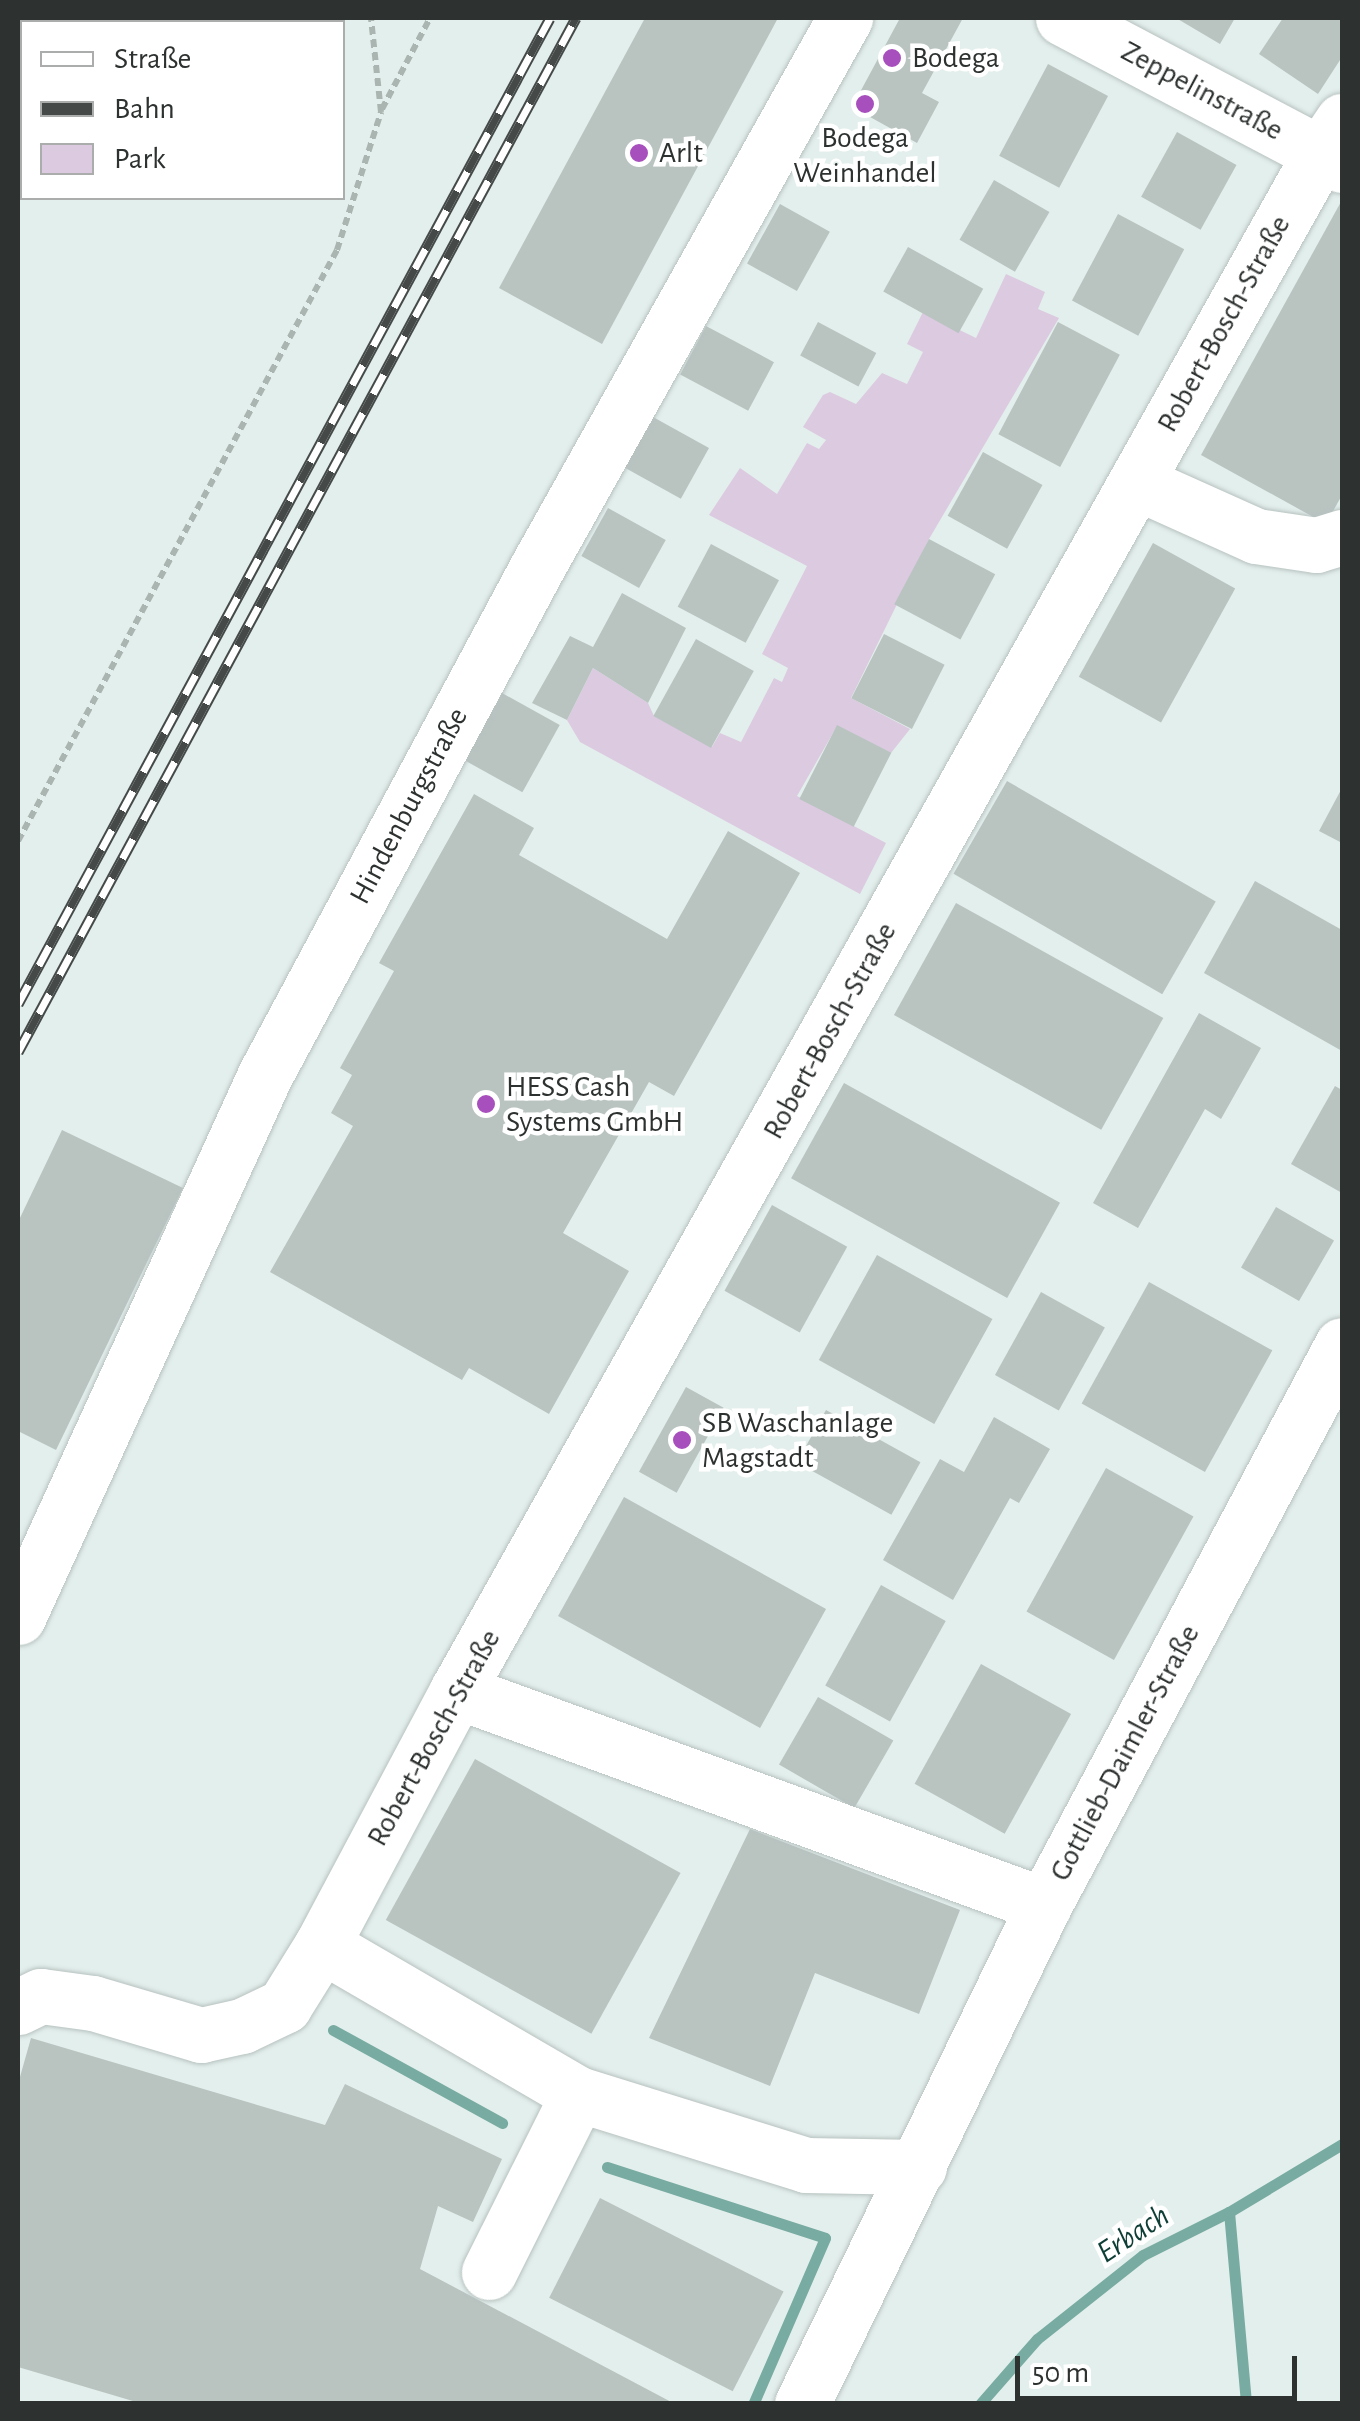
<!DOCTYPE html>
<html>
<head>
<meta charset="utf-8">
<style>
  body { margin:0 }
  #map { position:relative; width:1360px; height:2421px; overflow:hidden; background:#e3efec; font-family:"Alegreya Sans",sans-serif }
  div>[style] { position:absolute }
  .green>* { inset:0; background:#dccae0 }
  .stream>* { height:11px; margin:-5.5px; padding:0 5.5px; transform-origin:5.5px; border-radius:5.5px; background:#78aba1 }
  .building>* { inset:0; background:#b9c4c1; transform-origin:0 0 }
  .path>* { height:6px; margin-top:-3px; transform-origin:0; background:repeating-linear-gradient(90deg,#aab4b1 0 8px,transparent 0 13px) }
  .roads { filter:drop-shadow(0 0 2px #b7c2c0) drop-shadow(0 0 2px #b7c2c0) }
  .minor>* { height:55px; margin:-27.5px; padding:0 27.5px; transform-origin:27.5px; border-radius:27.5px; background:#fff }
  .rail>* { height:11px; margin-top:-5.5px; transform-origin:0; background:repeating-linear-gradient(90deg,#fff 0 22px,#454a49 0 44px); box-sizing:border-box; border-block:2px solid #454a49 }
  .dots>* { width:28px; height:28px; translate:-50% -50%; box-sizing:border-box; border:5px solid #fff; border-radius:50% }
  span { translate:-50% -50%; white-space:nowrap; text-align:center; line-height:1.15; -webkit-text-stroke:9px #fff; paint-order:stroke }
  .poi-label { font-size:30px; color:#2d3130 }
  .left { translate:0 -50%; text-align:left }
  .street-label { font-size:30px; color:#2d3130 }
  .water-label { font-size:32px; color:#0f3e37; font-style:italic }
  .frame { position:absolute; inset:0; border:20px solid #2d3130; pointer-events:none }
  .legend { position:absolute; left:20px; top:20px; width:325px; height:180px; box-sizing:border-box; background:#fff; border:2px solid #abadac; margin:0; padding:12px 18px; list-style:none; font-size:30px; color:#2d3130 }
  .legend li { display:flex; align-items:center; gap:20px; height:50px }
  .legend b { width:50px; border:2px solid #abadac }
  .scale { position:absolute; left:1015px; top:2356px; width:282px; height:45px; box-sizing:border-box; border:5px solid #2d3130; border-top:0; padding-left:12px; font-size:30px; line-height:35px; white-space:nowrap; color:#2d3130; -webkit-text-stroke:8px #fff; paint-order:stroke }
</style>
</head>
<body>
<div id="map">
  <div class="green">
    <div style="clip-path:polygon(1006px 274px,1045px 292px,1038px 309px,1059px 318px,929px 539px,851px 698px,910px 729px,891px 753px,837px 726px,797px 796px,886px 843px,860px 894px,580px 742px,567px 720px,593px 668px,648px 703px,654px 716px,712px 747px,720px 733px,741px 742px,774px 678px,782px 682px,788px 668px,762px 654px,807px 566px,709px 515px,740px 468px,777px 494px,807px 443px,819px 449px,826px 440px,803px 427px,823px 395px,830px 392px,856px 404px,882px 373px,907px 384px,923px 352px,907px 344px,923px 312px,976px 338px)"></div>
  </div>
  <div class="stream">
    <div style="left:333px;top:2030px;width:193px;rotate:28.8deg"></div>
    <div style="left:607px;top:2167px;width:229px;rotate:18deg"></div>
    <div style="left:825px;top:2238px;width:181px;rotate:113.4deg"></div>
    <div style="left:1229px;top:2212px;width:193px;rotate:84.9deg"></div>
    <div style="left:980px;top:2404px;width:86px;rotate:-48.8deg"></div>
    <div style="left:1037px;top:2339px;width:135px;rotate:-38.4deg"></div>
    <div style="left:1143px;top:2255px;width:96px;rotate:-26.6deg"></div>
    <div style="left:1229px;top:2212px;width:132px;rotate:-31deg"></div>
  </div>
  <div class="building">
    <div style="clip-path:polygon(645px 18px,778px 18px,602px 344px,499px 288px)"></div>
    <div style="clip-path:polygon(900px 18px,963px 18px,922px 93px,939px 102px,917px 143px,852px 107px)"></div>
    <div style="clip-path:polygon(1176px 18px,1235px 18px,1220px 44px)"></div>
    <div style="clip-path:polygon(1283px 18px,1342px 18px,1342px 57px,1318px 94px,1259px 54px)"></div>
    <div style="left:1048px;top:64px;width:68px;height:104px;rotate:28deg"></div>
    <div style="left:1177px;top:132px;width:68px;height:74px;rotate:29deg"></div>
    <div style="left:994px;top:180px;width:64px;height:69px;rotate:30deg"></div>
    <div style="clip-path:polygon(1342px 200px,1342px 495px,1326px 524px,1201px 455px)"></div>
    <div style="left:780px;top:204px;width:57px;height:68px;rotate:29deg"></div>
    <div style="left:1118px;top:214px;width:75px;height:98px;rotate:28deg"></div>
    <div style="left:908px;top:247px;width:86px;height:51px;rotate:29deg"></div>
    <div style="left:818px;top:322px;width:66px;height:38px;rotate:28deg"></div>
    <div style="left:1058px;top:322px;width:70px;height:127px;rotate:28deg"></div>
    <div style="left:706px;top:326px;width:77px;height:55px;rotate:28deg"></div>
    <div style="left:653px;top:417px;width:64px;height:58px;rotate:29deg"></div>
    <div style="left:983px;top:452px;width:68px;height:73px;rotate:29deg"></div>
    <div style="left:608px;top:508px;width:66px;height:55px;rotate:29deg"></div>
    <div style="left:929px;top:539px;width:75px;height:74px;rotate:28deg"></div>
    <div style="left:1153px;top:543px;width:94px;height:153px;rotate:29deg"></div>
    <div style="left:711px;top:544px;width:77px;height:71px;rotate:28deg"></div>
    <div style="clip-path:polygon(622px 593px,686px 628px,648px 703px,593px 668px,567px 720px,532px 703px,570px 636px,593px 647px)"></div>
    <div style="left:884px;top:634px;width:68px;height:72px;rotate:27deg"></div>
    <div style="left:696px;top:639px;width:66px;height:88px;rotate:29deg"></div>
    <div style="left:502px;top:693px;width:66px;height:77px;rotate:29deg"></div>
    <div style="left:837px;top:725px;width:61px;height:83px;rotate:27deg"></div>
    <div style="left:1007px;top:781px;width:241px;height:107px;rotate:30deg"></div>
    <div style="clip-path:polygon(1342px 788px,1342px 843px,1319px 831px)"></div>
    <div style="clip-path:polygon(474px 794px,534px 828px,519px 855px,667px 939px,728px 831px,800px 873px,674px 1096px,649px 1082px,563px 1233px,629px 1271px,549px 1414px,469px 1368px,462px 1380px,270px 1272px,353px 1126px,331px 1113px,352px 1075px,340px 1068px,394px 971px,379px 963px)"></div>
    <div style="clip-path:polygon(1255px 881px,1342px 930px,1342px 1051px,1204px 973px)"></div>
    <div style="left:956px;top:903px;width:237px;height:128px;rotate:29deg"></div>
    <div style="clip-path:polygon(1199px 1013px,1261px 1048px,1221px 1119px,1205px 1109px,1138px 1228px,1093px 1203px)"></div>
    <div style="left:844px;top:1083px;width:247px;height:109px;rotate:29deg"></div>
    <div style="clip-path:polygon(1335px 1086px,1342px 1090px,1342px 1193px,1291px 1164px)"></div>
    <div style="clip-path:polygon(62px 1130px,183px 1188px,56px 1450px,18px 1431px,18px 1222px)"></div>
    <div style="left:772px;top:1205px;width:86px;height:98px;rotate:29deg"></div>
    <div style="left:1276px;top:1207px;width:67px;height:70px;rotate:30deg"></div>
    <div style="left:877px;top:1255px;width:132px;height:120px;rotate:29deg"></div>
    <div style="left:1149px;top:1282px;width:141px;height:139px;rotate:29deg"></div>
    <div style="left:1041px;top:1292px;width:73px;height:95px;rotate:29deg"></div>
    <div style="left:686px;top:1387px;width:43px;height:97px;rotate:29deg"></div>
    <div style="left:826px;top:1410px;width:108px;height:60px;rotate:29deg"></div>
    <div style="clip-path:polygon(994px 1417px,1050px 1449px,1019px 1503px,1010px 1498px,953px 1600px,883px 1560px,940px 1459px,964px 1472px)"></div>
    <div style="left:1106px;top:1468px;width:100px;height:164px;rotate:29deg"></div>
    <div style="left:624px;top:1497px;width:231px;height:136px;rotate:29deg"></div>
    <div style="left:881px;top:1585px;width:74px;height:115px;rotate:29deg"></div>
    <div style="left:981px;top:1664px;width:103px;height:137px;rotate:29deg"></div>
    <div style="left:818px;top:1697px;width:87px;height:78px;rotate:30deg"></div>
    <div style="left:475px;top:1759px;width:235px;height:184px;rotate:29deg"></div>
    <div style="clip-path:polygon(750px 1829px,960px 1910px,919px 2014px,815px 1973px,770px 2086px,649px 2038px)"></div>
    <div style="clip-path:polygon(31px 2038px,325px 2125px,345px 2084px,502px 2159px,473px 2222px,438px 2206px,420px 2269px,675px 2404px,143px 2404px,18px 2367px,18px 2084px)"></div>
    <div style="left:600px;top:2198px;width:206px;height:112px;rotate:27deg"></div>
  </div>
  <div class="path">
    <div style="left:382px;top:109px;width:103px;rotate:-62.2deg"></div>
    <div style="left:18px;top:841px;width:672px;rotate:-61.64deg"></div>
    <div style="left:337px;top:250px;width:145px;rotate:-72.3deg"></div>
    <div style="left:381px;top:112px;width:95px;rotate:-96.1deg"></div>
  </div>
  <div class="roads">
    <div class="minor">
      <div style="left:1063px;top:18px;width:315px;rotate:27.8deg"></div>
      <div style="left:1136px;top:482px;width:132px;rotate:24.2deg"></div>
      <div style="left:1256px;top:536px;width:61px;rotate:8.5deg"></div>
      <div style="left:1316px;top:545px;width:27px;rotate:-17deg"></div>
      <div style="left:18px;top:1617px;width:596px;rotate:-65.5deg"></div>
      <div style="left:265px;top:1075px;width:582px;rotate:-61.81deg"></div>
      <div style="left:540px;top:562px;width:624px;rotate:-60.72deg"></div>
      <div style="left:457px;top:1691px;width:625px;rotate:20.03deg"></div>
      <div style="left:322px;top:1945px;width:296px;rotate:30.2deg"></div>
      <div style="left:578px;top:2094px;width:239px;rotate:17.3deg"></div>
      <div style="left:806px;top:2165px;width:113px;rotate:1deg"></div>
      <div style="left:18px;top:2007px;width:25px;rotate:-26deg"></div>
      <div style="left:41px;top:1996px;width:52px;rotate:7.7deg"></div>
      <div style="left:93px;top:2003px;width:113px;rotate:16.5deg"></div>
      <div style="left:201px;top:2035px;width:42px;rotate:-12.4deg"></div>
      <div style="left:242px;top:2026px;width:47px;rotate:-25.5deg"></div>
      <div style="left:284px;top:2006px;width:72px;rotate:-58.1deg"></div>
      <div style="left:322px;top:1945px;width:288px;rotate:-62deg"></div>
      <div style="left:457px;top:1691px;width:1763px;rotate:-60.69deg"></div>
      <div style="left:1320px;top:154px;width:40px;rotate:-56deg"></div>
      <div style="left:489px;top:2272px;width:199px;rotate:-63.4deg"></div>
      <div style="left:802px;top:2404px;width:555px;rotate:-64.13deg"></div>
      <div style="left:1044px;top:1905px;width:634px;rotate:-61.98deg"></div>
    </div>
  </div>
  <div class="rail">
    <div style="left:18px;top:1004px;width:1120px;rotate:-61.65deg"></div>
    <div style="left:18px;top:1052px;width:1175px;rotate:-61.65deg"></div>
  </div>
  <div class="dots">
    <div style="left:892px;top:58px;background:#a74fbc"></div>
    <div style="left:865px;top:104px;background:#a74fbc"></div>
    <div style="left:639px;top:153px;background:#a74fbc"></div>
    <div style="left:486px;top:1104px;background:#a74fbc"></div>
    <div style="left:682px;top:1440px;background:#a74fbc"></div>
  </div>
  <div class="poi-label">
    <span class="left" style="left:912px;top:58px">Bodega</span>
    <span style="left:865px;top:155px">Bodega<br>Weinhandel</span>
    <span class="left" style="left:659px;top:153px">Arlt</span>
    <span class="left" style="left:506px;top:1104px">HESS Cash<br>Systems GmbH</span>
    <span class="left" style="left:702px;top:1440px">SB Waschanlage<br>Magstadt</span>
  </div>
  <div class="street-label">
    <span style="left:1202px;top:91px;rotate:28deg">Zeppelinstraße</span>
    <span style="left:1224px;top:324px;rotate:-61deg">Robert-Bosch-Straße</span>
    <span style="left:409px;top:806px;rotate:-62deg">Hindenburgstraße</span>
    <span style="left:830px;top:1031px;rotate:-61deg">Robert-Bosch-Straße</span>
    <span style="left:434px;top:1738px;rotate:-61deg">Robert-Bosch-Straße</span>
    <span style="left:1125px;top:1753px;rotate:-62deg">Gottlieb-Daimler-Straße</span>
  </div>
  <div class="water-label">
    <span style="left:1133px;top:2234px;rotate:-33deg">Erbach</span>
  </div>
  <div class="frame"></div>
  <ul class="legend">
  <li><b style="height:12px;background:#fff"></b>Straße</li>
  <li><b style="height:12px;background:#454a49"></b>Bahn</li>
  <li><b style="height:28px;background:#dccae0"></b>Park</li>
  </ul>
  <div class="scale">50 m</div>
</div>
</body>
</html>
